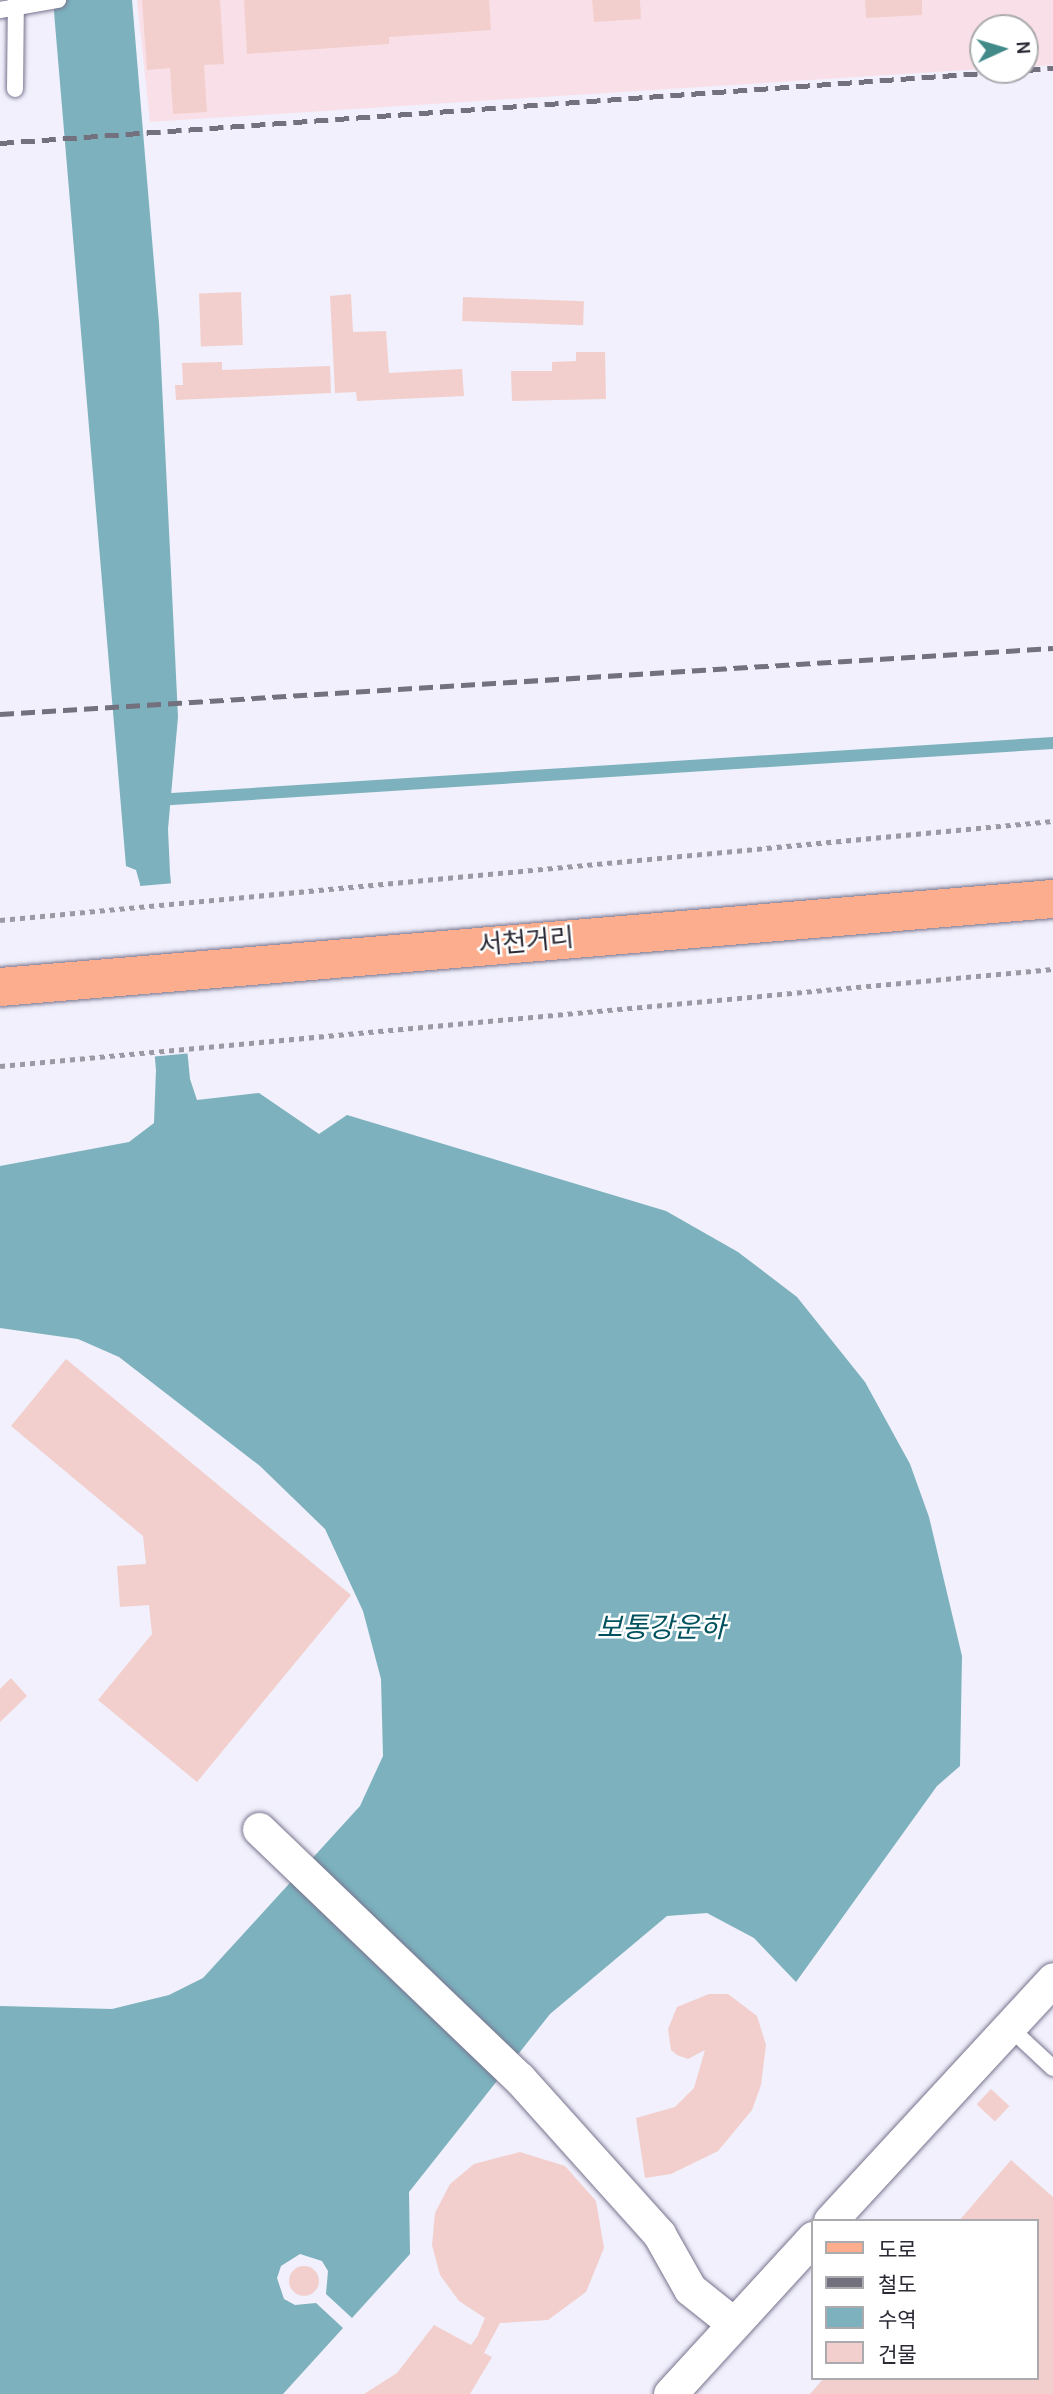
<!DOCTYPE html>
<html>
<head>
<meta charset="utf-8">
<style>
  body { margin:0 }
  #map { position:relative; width:1053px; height:2394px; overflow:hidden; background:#f1f0fc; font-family:Karla,"Noto Sans KR",sans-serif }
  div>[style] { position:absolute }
  .industrial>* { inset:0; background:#f9e0e8 }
  .water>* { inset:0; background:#7cb1bd }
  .pier>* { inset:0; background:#f1f0fc; transform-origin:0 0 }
  .stream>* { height:12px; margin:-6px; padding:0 6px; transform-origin:6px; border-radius:6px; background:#7cb1bd }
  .building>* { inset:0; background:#f2cfcc; transform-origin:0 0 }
  .round { border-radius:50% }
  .path>* { height:4.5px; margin-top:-2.25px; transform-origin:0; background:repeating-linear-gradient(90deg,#9a99a4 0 5px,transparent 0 10px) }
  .roads { filter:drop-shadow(0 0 2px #78738d) drop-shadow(0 0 2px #78738d) }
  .lane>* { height:16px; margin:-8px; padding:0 8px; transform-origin:8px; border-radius:8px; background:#fff }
  .street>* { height:33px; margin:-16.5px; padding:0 16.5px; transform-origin:16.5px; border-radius:16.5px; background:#fff }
  .primary>* { height:38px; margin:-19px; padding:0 19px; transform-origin:19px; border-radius:19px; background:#fbad8d }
  .rail>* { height:5px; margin-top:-2.5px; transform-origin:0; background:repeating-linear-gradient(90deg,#73717d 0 14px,transparent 0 21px) }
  span { translate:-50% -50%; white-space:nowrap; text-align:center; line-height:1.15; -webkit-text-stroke:5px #fff; paint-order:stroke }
  .street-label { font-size:26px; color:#2c2a35 }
  .water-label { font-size:28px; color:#00515e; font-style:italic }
  .legend { position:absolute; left:811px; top:2219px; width:228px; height:161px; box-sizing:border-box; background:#fff; border:2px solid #abaaae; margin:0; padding:9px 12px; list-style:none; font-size:21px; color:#2c2a35 }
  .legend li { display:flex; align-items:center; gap:14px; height:35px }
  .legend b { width:35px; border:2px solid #abaaae }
  .north { position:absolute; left:969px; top:14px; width:70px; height:70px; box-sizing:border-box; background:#fff; border:2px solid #abaaae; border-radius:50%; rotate:86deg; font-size:19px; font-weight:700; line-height:28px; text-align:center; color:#2c2a35 }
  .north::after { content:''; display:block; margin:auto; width:24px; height:32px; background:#428a89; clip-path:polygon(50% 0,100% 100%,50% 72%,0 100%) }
</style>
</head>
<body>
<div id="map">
  <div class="industrial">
    <div style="clip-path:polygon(137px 0,1053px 0,1053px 65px,1025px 67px,1025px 28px,983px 28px,983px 69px,150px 122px)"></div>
  </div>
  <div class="water">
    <div style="clip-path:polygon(53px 0,132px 0,159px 323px,178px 717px,168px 829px,170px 873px,190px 1079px,197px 1100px,259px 1093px,319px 1134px,347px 1115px,666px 1211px,738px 1252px,797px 1297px,865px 1382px,910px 1464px,929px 1517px,962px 1656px,960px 1766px,937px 1786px,796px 1982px,754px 1938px,707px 1913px,667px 1916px,550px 2014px,409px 2192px,410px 2254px,352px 2318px,326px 2294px,328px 2271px,322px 2261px,300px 2254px,281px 2266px,277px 2278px,284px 2299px,295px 2305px,316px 2303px,343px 2328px,283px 2394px,0 2394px,0 2006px,112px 2009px,169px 1995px,203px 1978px,360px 1806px,383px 1756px,381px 1679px,363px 1611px,325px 1529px,260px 1466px,119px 1357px,78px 1339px,0 1328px,0 1166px,129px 1142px,154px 1123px,156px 1070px,140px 884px,136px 870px,126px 866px)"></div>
  </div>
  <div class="pier">
    <div style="left:175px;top:883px;width:171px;height:38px;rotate:85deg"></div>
  </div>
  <div class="stream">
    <div style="left:156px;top:800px;width:899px;rotate:-3.64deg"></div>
  </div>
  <div class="building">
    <div style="clip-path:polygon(142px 0,220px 0,224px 64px,204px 65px,207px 112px,173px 114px,170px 68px,147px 70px)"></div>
    <div style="clip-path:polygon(244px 0,489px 0,491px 30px,389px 37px,389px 44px,247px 54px)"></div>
    <div style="clip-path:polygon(592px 0,640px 0,641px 19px,594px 22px)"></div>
    <div style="clip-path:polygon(865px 0,922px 0,922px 15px,866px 18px)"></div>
    <div style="left:241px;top:292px;width:53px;height:42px;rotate:88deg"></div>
    <div style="clip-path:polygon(351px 294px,353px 332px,386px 331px,389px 373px,462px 369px,464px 396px,357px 401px,356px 392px,335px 393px,330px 296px)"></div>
    <div style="left:463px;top:297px;width:121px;height:24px;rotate:2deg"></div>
    <div style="clip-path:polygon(576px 352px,605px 352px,606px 399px,512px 401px,511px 371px,552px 371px,552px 362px,576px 361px)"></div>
    <div style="clip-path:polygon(222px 362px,222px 370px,330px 366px,331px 393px,176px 400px,175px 385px,183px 385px,182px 363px)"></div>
    <div style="clip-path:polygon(66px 1359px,351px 1595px,197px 1782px,98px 1700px,152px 1634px,149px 1605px,120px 1607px,117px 1566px,146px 1564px,143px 1536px,11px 1426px)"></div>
    <div style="clip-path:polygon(11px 1678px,27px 1696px,0 1722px,0 1689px)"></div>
    <div style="clip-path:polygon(709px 1994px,728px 1994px,757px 2016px,766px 2045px,761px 2085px,752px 2110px,718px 2151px,671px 2174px,645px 2178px,636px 2118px,675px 2107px,694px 2088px,705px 2050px,688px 2059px,677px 2055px,671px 2050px,668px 2029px,677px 2007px)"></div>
    <div style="left:991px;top:2089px;width:25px;height:21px;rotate:43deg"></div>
    <div style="clip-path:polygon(520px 2152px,565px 2166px,596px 2201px,604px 2248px,586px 2292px,548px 2320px,500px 2323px,484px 2353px,492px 2357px,470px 2394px,364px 2394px,397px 2373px,434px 2325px,471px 2345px,477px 2337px,485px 2318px,459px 2301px,440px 2275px,432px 2245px,435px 2213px,450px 2184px,474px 2164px)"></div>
    <div style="clip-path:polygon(1011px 2160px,1053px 2197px,1053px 2394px,810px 2394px,824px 2378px,1037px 2378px,1037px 2221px,959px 2221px)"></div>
    <div class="round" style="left:289px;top:2266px;width:30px;height:30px"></div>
  </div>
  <div class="path">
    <div style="left:0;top:920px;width:1058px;rotate:-5.37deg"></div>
    <div style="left:0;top:1066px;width:1057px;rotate:-5.26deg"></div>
  </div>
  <div class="roads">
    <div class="lane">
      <div style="left:0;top:10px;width:59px;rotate:-9.8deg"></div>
      <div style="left:15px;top:89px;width:89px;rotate:-89.4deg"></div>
      <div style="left:1009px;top:2027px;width:60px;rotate:43deg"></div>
    </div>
    <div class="street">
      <div style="left:259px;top:1829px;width:360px;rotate:43.8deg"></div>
      <div style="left:519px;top:2078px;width:210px;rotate:48.1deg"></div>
      <div style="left:659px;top:2234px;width:63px;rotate:60.6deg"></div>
      <div style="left:690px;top:2289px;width:56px;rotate:38.5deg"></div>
      <div style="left:830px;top:2221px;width:329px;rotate:-47.3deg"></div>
      <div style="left:670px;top:2394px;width:212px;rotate:-47.5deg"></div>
    </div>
    <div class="primary">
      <div style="left:0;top:987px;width:1057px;rotate:-4.78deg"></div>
    </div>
  </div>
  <div class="rail">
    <div style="left:0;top:143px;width:1056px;rotate:-4.07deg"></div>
    <div style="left:0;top:714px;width:1055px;rotate:-3.59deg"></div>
  </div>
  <div class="street-label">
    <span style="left:526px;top:942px;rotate:-5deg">서천거리</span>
  </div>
  <div class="water-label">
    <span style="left:661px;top:1628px">보통강운하</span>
  </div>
  <ul class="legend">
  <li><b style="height:9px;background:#fbad8d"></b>도로</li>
  <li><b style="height:9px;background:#73717d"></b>철도</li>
  <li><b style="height:19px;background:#7cb1bd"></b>수역</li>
  <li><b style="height:19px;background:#f2cfcc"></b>건물</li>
  </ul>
  <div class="north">N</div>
</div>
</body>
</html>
